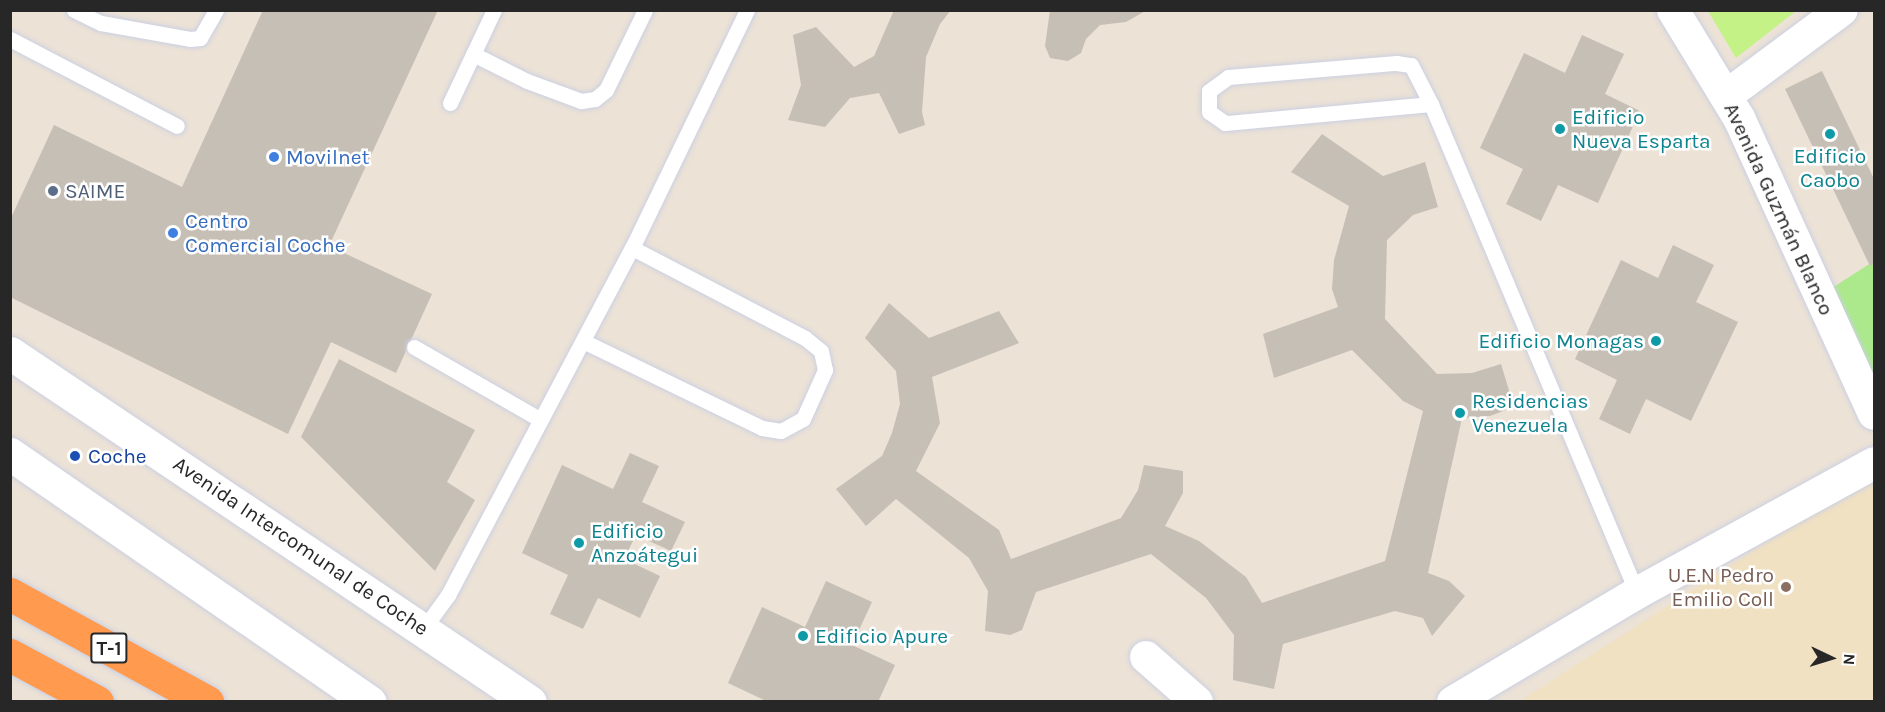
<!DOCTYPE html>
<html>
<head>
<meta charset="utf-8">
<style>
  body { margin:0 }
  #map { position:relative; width:1885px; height:712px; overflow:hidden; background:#ece2d6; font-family:Karla,sans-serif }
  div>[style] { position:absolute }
  .education>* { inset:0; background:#f0e1c3 }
  .green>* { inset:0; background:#ace98c }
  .pitch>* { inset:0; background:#c4f286 }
  .building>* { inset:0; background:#c6bfb6 }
  .roads { filter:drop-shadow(0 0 2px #cbd0e2) drop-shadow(0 0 2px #cbd0e2) }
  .service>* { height:15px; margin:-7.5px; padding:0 7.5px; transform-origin:7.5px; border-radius:7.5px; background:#fff }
  .minor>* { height:32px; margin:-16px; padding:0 16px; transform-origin:16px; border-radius:16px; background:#fff }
  .secondary>* { height:33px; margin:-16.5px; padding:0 16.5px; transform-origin:16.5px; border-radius:16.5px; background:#fff }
  .motorway>* { height:33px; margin:-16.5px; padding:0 16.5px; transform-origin:16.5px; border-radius:16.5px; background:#ff9a4e }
  .dots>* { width:16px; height:16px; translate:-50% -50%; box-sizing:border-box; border:3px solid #fff; border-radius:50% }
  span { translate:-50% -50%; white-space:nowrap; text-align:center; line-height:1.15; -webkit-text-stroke:5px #fff; paint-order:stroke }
  .shield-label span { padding:2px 4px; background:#fff; border:2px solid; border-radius:4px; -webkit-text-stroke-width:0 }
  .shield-label { font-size:20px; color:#272727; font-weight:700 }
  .culture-label { font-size:21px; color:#0d838f }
  .left { translate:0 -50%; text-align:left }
  .right { translate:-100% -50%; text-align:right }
  .shop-label { font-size:21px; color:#366cbe }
  .service-label { font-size:21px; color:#4e5e75 }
  .street-label { font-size:21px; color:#272727 }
  .transit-label { font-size:21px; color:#164399 }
  .education-label { font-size:21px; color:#785e54 }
  .frame { position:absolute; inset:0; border:12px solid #272727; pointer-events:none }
  .north { position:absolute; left:1801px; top:628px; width:60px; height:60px; -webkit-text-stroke:4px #fff; paint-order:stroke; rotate:94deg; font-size:16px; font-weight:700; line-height:24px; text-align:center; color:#272727 }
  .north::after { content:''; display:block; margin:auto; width:21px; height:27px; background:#272727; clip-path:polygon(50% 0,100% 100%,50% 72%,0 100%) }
</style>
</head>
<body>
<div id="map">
  <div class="education">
    <div style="clip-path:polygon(1874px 473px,1874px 701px,1520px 701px)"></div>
  </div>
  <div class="green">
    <div style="clip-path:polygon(1874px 261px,1874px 383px,1832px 288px)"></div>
  </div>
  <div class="pitch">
    <div style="clip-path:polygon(1708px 11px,1796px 11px,1736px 58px)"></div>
  </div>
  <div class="building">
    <div style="clip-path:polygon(263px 10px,438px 10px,329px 246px,432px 294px,396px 373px,331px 342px,288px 434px,10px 297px,10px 220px,54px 125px,182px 187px)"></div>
    <div style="clip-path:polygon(894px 10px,951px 10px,940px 24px,926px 57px,922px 112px,925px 125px,899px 134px,879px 93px,850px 98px,825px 127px,788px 120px,801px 85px,793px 35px,816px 27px,854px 67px,874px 56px)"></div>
    <div style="clip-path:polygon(1050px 10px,1147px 10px,1126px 22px,1100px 25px,1086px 39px,1081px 53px,1068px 61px,1050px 58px,1045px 46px)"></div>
    <div style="clip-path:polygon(1582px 35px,1624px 54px,1605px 94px,1640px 111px,1598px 203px,1558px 185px,1541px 221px,1506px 204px,1523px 169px,1480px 148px,1524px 53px,1565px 73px)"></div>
    <div style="clip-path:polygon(1822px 71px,1874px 179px,1874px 264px,1870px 266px,1785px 89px)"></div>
    <div style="clip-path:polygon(1322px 134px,1383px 176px,1425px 162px,1438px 207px,1413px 215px,1387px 240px,1385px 319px,1437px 374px,1472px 373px,1501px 364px,1514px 407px,1490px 416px,1462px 418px,1428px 573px,1449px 581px,1465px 596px,1432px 636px,1423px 618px,1395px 611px,1283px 644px,1274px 689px,1233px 680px,1234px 635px,1206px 598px,1151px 554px,1036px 592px,1022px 630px,1010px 635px,985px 631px,988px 591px,969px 558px,896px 499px,866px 526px,836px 489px,882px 456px,892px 433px,900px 404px,896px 371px,865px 338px,889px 303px,929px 338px,999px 311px,1019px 343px,932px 377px,940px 423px,916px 471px,999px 530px,1011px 559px,1121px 518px,1138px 490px,1144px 465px,1183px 471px,1183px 493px,1165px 526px,1199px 541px,1246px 577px,1262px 603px,1385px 561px,1423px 411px,1403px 401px,1352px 350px,1274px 378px,1263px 334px,1338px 307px,1332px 289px,1334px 260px,1349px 206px,1291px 172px)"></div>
    <div style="clip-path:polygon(1673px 245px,1714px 265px,1696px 302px,1738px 322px,1691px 421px,1646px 399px,1630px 434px,1599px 419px,1617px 380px,1575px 359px,1621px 260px,1658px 278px)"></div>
    <div style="clip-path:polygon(339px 359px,475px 430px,447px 482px,475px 500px,435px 571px,301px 437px)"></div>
    <div style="clip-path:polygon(630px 453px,659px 466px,642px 502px,685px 522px,671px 551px,636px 535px,624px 559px,660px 576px,640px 618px,598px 598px,583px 629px,550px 614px,568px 575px,522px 553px,562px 465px,613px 489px)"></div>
    <div style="clip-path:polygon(826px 581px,872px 602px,852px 645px,895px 665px,878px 702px,768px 702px,728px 683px,762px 607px,805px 627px)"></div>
  </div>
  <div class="roads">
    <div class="service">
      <div style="left:74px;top:10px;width:30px;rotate:26deg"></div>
      <div style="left:101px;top:23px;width:90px;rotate:10.2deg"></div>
      <div style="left:190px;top:39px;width:10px;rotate:-6deg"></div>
      <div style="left:200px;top:38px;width:32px;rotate:-60deg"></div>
      <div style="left:10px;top:39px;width:188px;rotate:27.5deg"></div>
      <div style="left:473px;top:54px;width:60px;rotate:26.6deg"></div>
      <div style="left:527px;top:81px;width:58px;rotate:20.3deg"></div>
      <div style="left:581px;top:101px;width:14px;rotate:-8deg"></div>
      <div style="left:595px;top:99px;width:14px;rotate:-39deg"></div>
      <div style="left:606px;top:90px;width:89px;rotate:-64deg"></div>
      <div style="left:450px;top:103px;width:103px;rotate:-64.7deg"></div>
      <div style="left:1431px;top:104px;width:207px;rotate:174.7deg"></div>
      <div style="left:1225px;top:123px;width:19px;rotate:-145deg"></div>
      <div style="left:1209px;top:112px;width:21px;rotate:-90deg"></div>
      <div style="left:1209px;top:91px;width:24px;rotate:-36deg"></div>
      <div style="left:1228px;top:77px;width:169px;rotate:-4.8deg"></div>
      <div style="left:1396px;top:63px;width:15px;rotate:8deg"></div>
      <div style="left:1411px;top:65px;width:44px;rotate:62.9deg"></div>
      <div style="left:1431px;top:104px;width:531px;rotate:67.16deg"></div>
      <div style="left:583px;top:341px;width:199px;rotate:25.9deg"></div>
      <div style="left:762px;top:428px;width:19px;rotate:9deg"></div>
      <div style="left:781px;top:431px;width:25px;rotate:-29deg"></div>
      <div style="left:803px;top:419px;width:54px;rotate:-65.8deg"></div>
      <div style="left:825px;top:370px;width:19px;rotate:-102deg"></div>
      <div style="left:821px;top:351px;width:21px;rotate:-141deg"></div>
      <div style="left:805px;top:338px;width:195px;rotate:-152.5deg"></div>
      <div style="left:414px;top:347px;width:146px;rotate:29.9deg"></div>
      <div style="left:424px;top:628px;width:41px;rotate:-54deg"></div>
      <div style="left:448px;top:595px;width:393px;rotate:-62.1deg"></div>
      <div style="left:632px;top:248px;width:264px;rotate:-64.2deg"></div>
    </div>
    <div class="minor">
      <div style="left:1673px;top:10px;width:127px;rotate:58.6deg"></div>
      <div style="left:1739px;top:118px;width:325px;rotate:65.5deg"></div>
      <div style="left:1726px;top:96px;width:144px;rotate:-36.6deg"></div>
      <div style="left:1146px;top:657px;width:68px;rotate:41.4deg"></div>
      <div style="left:1453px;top:702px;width:214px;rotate:-30.6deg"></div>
      <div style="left:1637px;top:593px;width:270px;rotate:-28.7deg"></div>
    </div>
    <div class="secondary">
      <div style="left:10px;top:353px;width:626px;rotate:33.87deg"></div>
      <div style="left:10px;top:454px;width:437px;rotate:34.6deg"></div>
    </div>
    <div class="motorway">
      <div style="left:10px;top:594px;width:225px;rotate:28.7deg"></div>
      <div style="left:10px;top:655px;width:99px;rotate:28.4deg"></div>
    </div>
  </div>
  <div class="dots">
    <div style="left:1560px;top:129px;background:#0f9aa8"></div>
    <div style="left:1830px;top:134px;background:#0f9aa8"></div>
    <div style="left:274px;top:157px;background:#3f7fe0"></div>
    <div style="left:53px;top:191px;background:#5c6f8a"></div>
    <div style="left:173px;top:233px;background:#3f7fe0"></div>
    <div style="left:1656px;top:341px;background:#0f9aa8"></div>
    <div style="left:1460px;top:413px;background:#0f9aa8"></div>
    <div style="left:75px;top:456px;background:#1a4fb4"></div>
    <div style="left:579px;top:543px;background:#0f9aa8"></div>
    <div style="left:1786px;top:587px;background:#8d6e63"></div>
    <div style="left:803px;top:636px;background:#0f9aa8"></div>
  </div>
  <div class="shield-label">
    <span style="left:109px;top:648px">T-1</span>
  </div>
  <div class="culture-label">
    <span class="left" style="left:1572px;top:129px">Edificio<br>Nueva Esparta</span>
    <span style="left:1830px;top:168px">Edificio<br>Caobo</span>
    <span class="right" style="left:1644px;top:341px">Edificio Monagas</span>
    <span class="left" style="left:1472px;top:413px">Residencias<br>Venezuela</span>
    <span class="left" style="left:591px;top:543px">Edificio<br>Anzoátegui</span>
    <span class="left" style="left:815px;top:636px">Edificio Apure</span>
  </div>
  <div class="shop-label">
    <span class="left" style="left:286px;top:157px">Movilnet</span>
    <span class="left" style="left:185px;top:233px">Centro<br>Comercial Coche</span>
  </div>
  <div class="service-label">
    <span class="left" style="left:65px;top:191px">SAIME</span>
  </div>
  <div class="street-label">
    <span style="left:1779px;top:209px;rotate:65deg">Avenida Guzmán Blanco</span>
    <span style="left:301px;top:546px;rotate:34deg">Avenida Intercomunal de Coche</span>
  </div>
  <div class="transit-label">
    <span class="left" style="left:88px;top:456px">Coche</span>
  </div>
  <div class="education-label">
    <span class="right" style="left:1774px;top:587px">U.E.N Pedro<br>Emilio Coll</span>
  </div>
  <div class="frame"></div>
  <div class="north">N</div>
</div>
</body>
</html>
